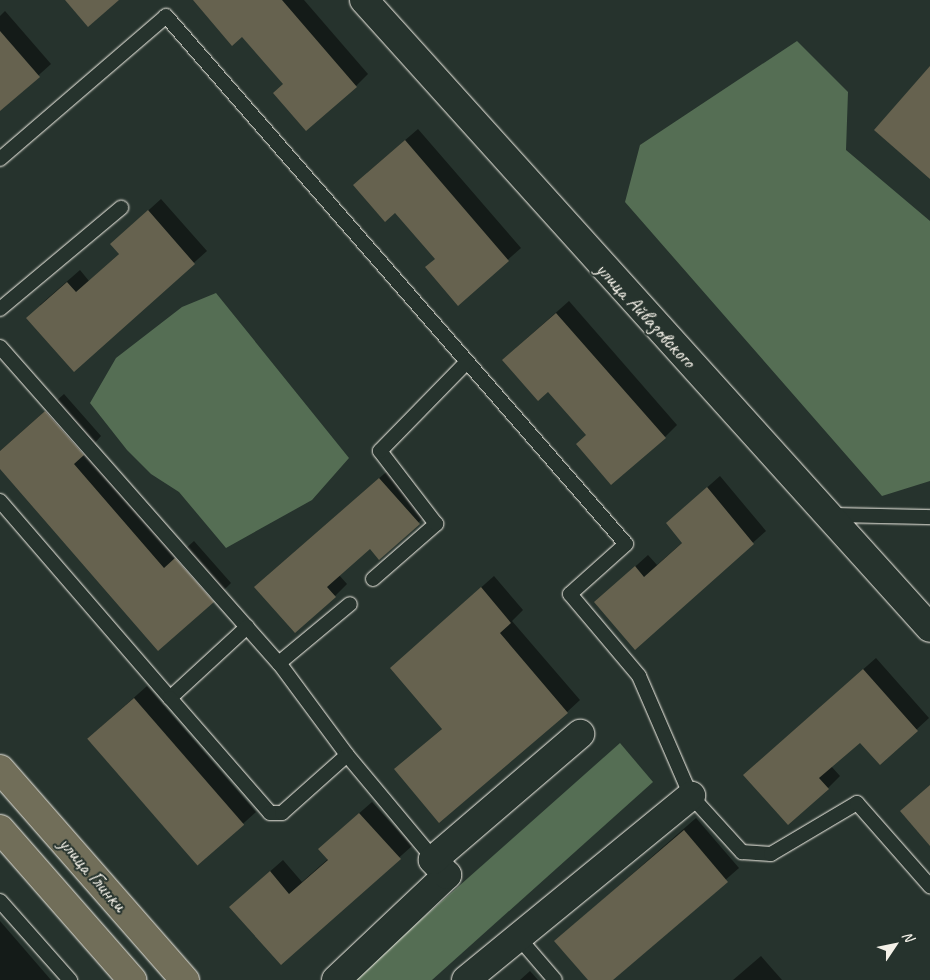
<!DOCTYPE html>
<html>
<head>
<meta charset="utf-8">
<style>
  body { margin:0 }
  #map { position:relative; width:930px; height:980px; overflow:hidden; background:#26332d; font-family:Caveat,sans-serif }
  div>[style] { position:absolute }
  .green>* { inset:0; background:#556e54 }
  .shadow>* { inset:0; background:#0007 }
  .building>* { inset:0; background:#66624f; transform-origin:0 0 }
  .roads { filter:drop-shadow(0 0 1px #f4f1e8) drop-shadow(0 0 1px #f4f1e8) }
  .lane>* { height:14px; margin:-7px; padding:0 7px; transform-origin:7px; border-radius:7px; background:#26332d }
  .street>* { height:28px; margin:-14px; padding:0 14px; transform-origin:14px; border-radius:14px; background:#26332d }
  .highway>* { height:28px; margin:-14px; padding:0 14px; transform-origin:14px; border-radius:14px; background:#716e59 }
  span { translate:-50% -50%; white-space:nowrap; text-align:center; line-height:1.15; -webkit-text-stroke:4px #26332d; paint-order:stroke }
  .street-label { font-size:21px; color:#f4f1e8 }
  .north { position:absolute; left:870px; top:920px; width:50px; height:50px; -webkit-text-stroke:4px #26332d; paint-order:stroke; rotate:56deg; font-size:14px; font-weight:700; line-height:20px; text-align:center; color:#f4f1e8 }
  .north::after { content:''; display:block; margin:auto; width:18px; height:22px; background:#f4f1e8; clip-path:polygon(50% 0,100% 100%,50% 72%,0 100%) }
</style>
</head>
<body>
<div id="map">
  <div class="green">
    <div style="clip-path:polygon(797px 41px,848px 92px,846px 150px,930px 221px,930px 481px,882px 496px,625px 202px,640px 145px)"></div>
    <div style="clip-path:polygon(216px 293px,349px 458px,312px 500px,226px 548px,179px 492px,151px 474px,127px 450px,90px 403px,116px 358px,182px 307px)"></div>
    <div style="clip-path:polygon(620px 743px,653px 782px,432px 980px,353px 980px)"></div>
  </div>
  <div class="shadow">
    <div style="clip-path:polygon(204px 0,304px 0,368px 74px,356px 86px,243px 35px)"></div>
    <div style="clip-path:polygon(5px 11px,51px 64px,0 110px,0 16px)"></div>
    <div style="clip-path:polygon(418px 129px,521px 248px,458px 304px,436px 258px,367px 173px)"></div>
    <div style="clip-path:polygon(161px 199px,207px 251px,74px 370px,40px 305px,80px 270px,89px 281px,120px 253px,111px 244px)"></div>
    <div style="clip-path:polygon(569px 301px,677px 425px,665px 437px,587px 435px,516px 348px)"></div>
    <div style="clip-path:polygon(64px 394px,101px 436px,92px 446px,183px 551px,194px 541px,231px 583px,213px 601px,0 467px,0 451px)"></div>
    <div style="clip-path:polygon(392px 467px,431px 511px,379px 558px,370px 548px,339px 575px,347px 584px,335px 596px,268px 575px)"></div>
    <div style="clip-path:polygon(720px 476px,766px 531px,635px 648px,596px 602px,648px 555px,657px 565px,683px 542px,667px 523px)"></div>
    <div style="clip-path:polygon(494px 576px,523px 610px,512px 621px,580px 700px,567px 712px,396px 769px,443px 728px,404px 656px)"></div>
    <div style="clip-path:polygon(876px 658px,929px 718px,880px 763px,860px 741px,831px 766px,840px 776px,828px 788px,757px 763px)"></div>
    <div style="clip-path:polygon(147px 686px,256px 812px,197px 865px,101px 727px)"></div>
    <div style="clip-path:polygon(372px 802px,412px 846px,281px 963px,243px 895px,283px 860px,302px 882px,328px 859px,332px 837px)"></div>
    <div style="clip-path:polygon(696px 818px,739px 868px,611px 980px,590px 980px,556px 941px)"></div>
    <div style="clip-path:polygon(0 921px,51px 980px,0 980px)"></div>
    <div style="clip-path:polygon(761px 956px,782px 980px,733px 980px)"></div>
    <div style="clip-path:polygon(530px 971px,538px 980px,520px 980px)"></div>
  </div>
  <div class="building">
    <div style="clip-path:polygon(65px 0,119px 0,88px 27px)"></div>
    <div style="clip-path:polygon(193px 0,282px 0,357px 87px,306px 131px,273px 93px,283px 84px,242px 37px,232px 46px)"></div>
    <div style="clip-path:polygon(0 31px,40px 77px,0 111px)"></div>
    <div style="clip-path:polygon(930px 66px,930px 179px,874px 130px)"></div>
    <div style="clip-path:polygon(405px 140px,509px 261px,458px 306px,425px 267px,435px 259px,395px 213px,385px 222px,353px 185px)"></div>
    <div style="clip-path:polygon(148px 210px,195px 264px,74px 372px,26px 318px,67px 282px,76px 292px,119px 254px,110px 244px)"></div>
    <div style="clip-path:polygon(556px 313px,666px 438px,611px 485px,576px 444px,586px 435px,548px 392px,538px 401px,502px 360px)"></div>
    <div style="clip-path:polygon(45px 411px,84px 455px,74px 464px,164px 568px,175px 558px,214px 602px,158px 651px,0 469px,0 451px)"></div>
    <div style="clip-path:polygon(379px 478px,420px 524px,379px 560px,370px 549px,327px 587px,336px 597px,295px 633px,254px 587px)"></div>
    <div style="clip-path:polygon(707px 487px,754px 544px,635px 650px,594px 602px,635px 566px,644px 577px,682px 543px,666px 523px)"></div>
    <div style="clip-path:polygon(481px 587px,511px 623px,500px 633px,568px 713px,439px 823px,394px 769px,442px 729px,390px 668px)"></div>
    <div style="clip-path:polygon(863px 669px,918px 731px,880px 765px,860px 743px,819px 778px,829px 789px,788px 825px,743px 775px)"></div>
    <div style="left:134px;top:698px;width:168px;height:62px;rotate:49deg"></div>
    <div style="clip-path:polygon(930px 785px,930px 846px,900px 811px)"></div>
    <div style="clip-path:polygon(359px 813px,401px 859px,281px 965px,229px 907px,270px 871px,289px 894px,328px 860px,318px 849px)"></div>
    <div style="clip-path:polygon(684px 830px,728px 882px,613px 980px,588px 980px,554px 941px)"></div>
  </div>
  <div class="roads">
    <div class="lane">
      <div style="left:0;top:159px;width:219px;rotate:-40.7deg"></div>
      <div style="left:166px;top:16px;width:700px;rotate:48.94deg"></div>
      <div style="left:626px;top:544px;width:75px;rotate:138.2deg"></div>
      <div style="left:570px;top:594px;width:107px;rotate:49.9deg"></div>
      <div style="left:639px;top:676px;width:131px;rotate:66.6deg"></div>
      <div style="left:691px;top:796px;width:76px;rotate:47.7deg"></div>
      <div style="left:742px;top:852px;width:29px;rotate:4deg"></div>
      <div style="left:771px;top:854px;width:100px;rotate:-30.7deg"></div>
      <div style="left:857px;top:803px;width:111px;rotate:48.7deg"></div>
      <div style="left:0;top:309px;width:158px;rotate:-39.9deg"></div>
      <div style="left:0;top:347px;width:422px;rotate:48.6deg"></div>
      <div style="left:279px;top:663px;width:114px;rotate:53.5deg"></div>
      <div style="left:347px;top:755px;width:141px;rotate:50.2deg"></div>
      <div style="left:0;top:501px;width:260px;rotate:49.2deg"></div>
      <div style="left:170px;top:698px;width:105px;rotate:-42.7deg"></div>
      <div style="left:831px;top:515px;width:99px;rotate:1.2deg"></div>
      <div style="left:373px;top:579px;width:84px;rotate:-41.1deg"></div>
      <div style="left:436px;top:524px;width:92px;rotate:-127.5deg"></div>
      <div style="left:380px;top:451px;width:124px;rotate:-45.7deg"></div>
      <div style="left:279px;top:663px;width:92px;rotate:-39.7deg"></div>
      <div style="left:170px;top:698px;width:152px;rotate:49deg"></div>
      <div style="left:270px;top:813px;width:12px"></div>
      <div style="left:282px;top:813px;width:87px;rotate:-41.7deg"></div>
      <div style="left:0;top:901px;width:106px;rotate:48.5deg"></div>
      <div style="left:519px;top:938px;width:55px;rotate:49.4deg"></div>
    </div>
    <div class="street">
      <div style="left:364px;top:0;width:845px;rotate:47.97deg"></div>
      <div style="left:336px;top:980px;width:153px;rotate:-43.4deg"></div>
      <div style="left:447px;top:875px;width:21px;rotate:-133deg"></div>
      <div style="left:433px;top:860px;width:194px;rotate:-40.6deg"></div>
      <div style="left:466px;top:980px;width:291px;rotate:-39.3deg"></div>
    </div>
    <div class="highway">
      <div style="left:0;top:769px;width:281px;rotate:48.8deg"></div>
      <div style="left:0;top:829px;width:201px;rotate:48.8deg"></div>
    </div>
  </div>
  <div class="street-label">
    <span style="left:646px;top:315px;rotate:47deg">улица Айвазовского</span>
    <span style="left:93px;top:874px;rotate:49deg">улица Глинки</span>
  </div>
  <div class="north">N</div>
</div>
</body>
</html>
